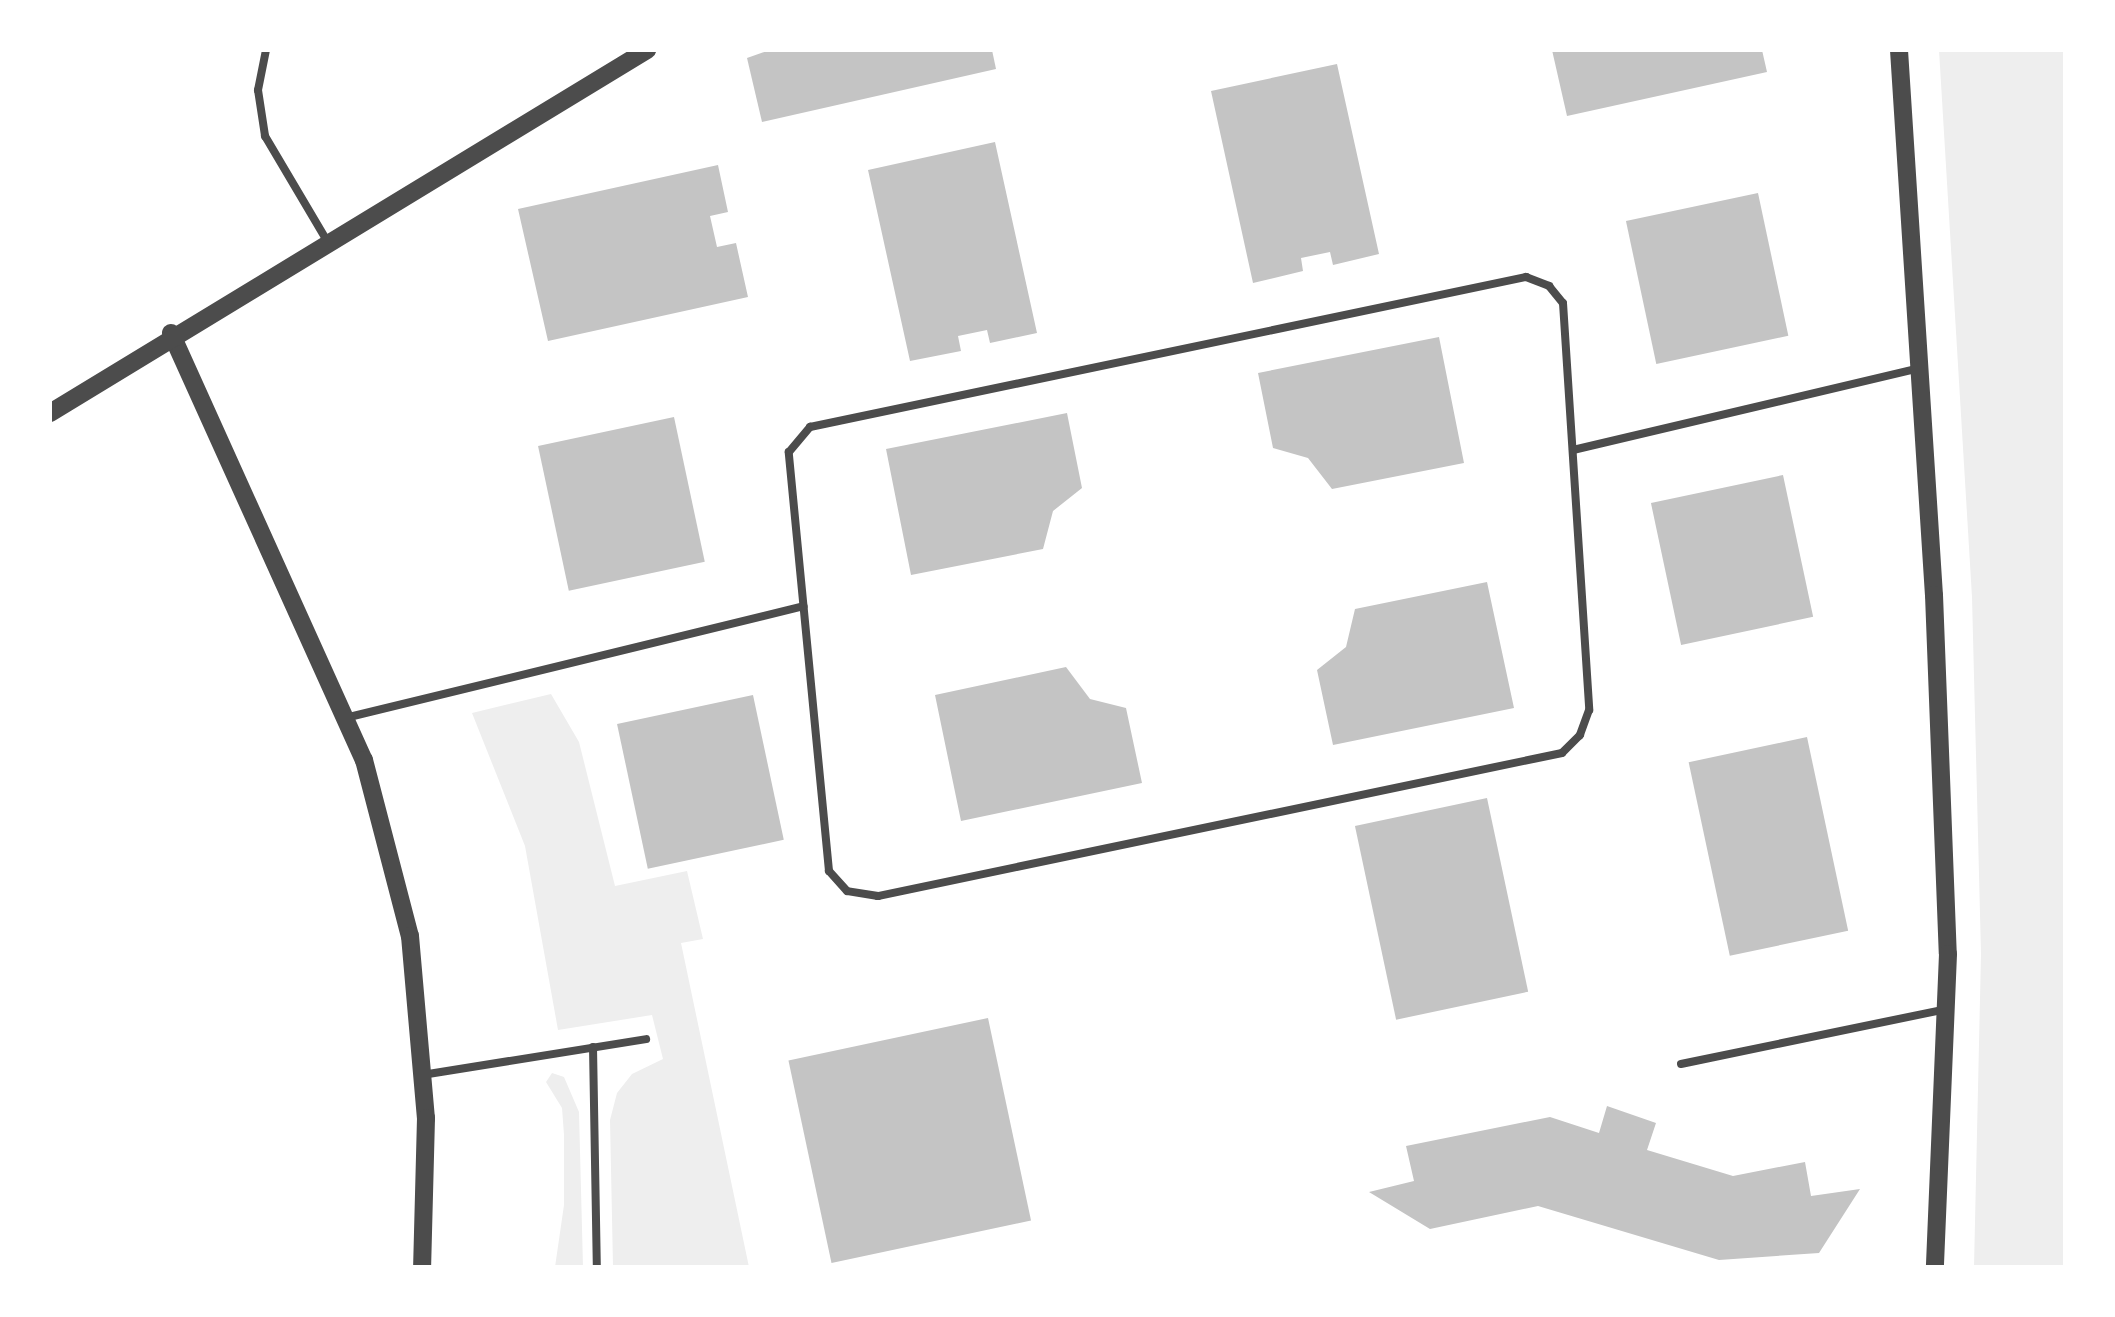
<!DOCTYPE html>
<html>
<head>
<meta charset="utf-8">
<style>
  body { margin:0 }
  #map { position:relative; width:2115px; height:1317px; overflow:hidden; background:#fff; font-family:"Titillium Web",sans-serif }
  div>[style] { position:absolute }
  .green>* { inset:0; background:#eee }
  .building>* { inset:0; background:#c4c4c4; transform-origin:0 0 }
  .service>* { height:8px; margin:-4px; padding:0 4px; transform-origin:4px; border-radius:4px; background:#4c4c4c }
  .tertiary>* { height:18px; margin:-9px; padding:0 9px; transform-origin:9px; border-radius:9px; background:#4c4c4c }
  span { translate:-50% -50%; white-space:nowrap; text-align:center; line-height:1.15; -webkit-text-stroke:8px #fff; paint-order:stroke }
  .frame { position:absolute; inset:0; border:52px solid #fff; pointer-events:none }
</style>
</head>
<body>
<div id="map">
  <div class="green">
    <div style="clip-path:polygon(1939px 50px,2065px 50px,2065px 1267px,1974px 1267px,1981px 954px,1972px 597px)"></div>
    <div style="clip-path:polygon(551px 694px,579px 742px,615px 886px,687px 871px,703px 939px,681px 943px,749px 1267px,613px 1267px,610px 1120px,617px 1093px,632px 1074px,663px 1059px,652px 1015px,558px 1030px,525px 846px,472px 713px)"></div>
    <div style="clip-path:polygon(552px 1073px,564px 1077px,579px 1112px,583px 1267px,555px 1267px,564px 1205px,564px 1135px,562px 1108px,546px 1082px)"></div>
  </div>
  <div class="building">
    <div style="clip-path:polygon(770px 50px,992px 50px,996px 69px,762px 122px,747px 58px)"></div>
    <div style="clip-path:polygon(1552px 50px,1762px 50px,1767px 72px,1567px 116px)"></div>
    <div style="clip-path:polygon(1337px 64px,1379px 254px,1333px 265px,1330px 252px,1301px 258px,1303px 271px,1253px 283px,1211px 91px)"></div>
    <div style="clip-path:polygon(995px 142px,1037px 333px,990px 343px,987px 330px,958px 336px,961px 351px,910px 361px,868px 170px)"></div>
    <div style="clip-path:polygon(718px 165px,728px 212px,710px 216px,717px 247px,736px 243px,748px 297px,548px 341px,518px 209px)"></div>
    <div style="left:1758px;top:193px;width:146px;height:135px;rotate:78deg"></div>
    <div style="clip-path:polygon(1439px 337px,1464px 463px,1332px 489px,1308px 458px,1273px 448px,1258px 373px)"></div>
    <div style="clip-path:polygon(1067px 413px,1082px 488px,1053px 511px,1043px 549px,911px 575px,886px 449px)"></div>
    <div style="left:674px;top:417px;width:148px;height:139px;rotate:78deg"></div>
    <div style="left:1783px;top:475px;width:145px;height:135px;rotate:78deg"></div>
    <div style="clip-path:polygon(1487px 582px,1514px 708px,1333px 745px,1317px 670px,1346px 647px,1355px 609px)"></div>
    <div style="clip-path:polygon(1066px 667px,1090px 699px,1126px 708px,1142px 783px,961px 821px,935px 695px)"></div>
    <div style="left:753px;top:695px;width:148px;height:139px;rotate:78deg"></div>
    <div style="left:1807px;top:737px;width:198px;height:121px;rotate:78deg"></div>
    <div style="left:1487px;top:798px;width:198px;height:135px;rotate:78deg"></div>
    <div style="left:988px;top:1018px;width:207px;height:204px;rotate:78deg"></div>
    <div style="clip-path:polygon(1607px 1106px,1656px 1123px,1647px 1150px,1733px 1176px,1805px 1162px,1811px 1196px,1860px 1189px,1819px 1253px,1719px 1260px,1538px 1206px,1430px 1229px,1369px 1192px,1414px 1181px,1406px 1146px,1550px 1117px,1599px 1133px)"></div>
  </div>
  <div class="service">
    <div style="left:266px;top:50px;width:41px;rotate:101.3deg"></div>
    <div style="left:258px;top:90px;width:47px;rotate:81.3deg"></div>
    <div style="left:265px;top:136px;width:122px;rotate:59.4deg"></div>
    <div style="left:1526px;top:277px;width:25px;rotate:21deg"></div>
    <div style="left:1549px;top:286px;width:22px;rotate:51deg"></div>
    <div style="left:1563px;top:303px;width:408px;rotate:86.3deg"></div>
    <div style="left:1589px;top:710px;width:27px;rotate:110deg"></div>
    <div style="left:1580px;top:735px;width:25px;rotate:135deg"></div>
    <div style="left:1562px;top:753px;width:699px;rotate:168.19deg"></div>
    <div style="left:878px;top:896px;width:31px;rotate:-171deg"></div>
    <div style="left:847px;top:891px;width:27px;rotate:-132deg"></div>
    <div style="left:829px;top:871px;width:421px;rotate:-95.5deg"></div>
    <div style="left:789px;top:452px;width:33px;rotate:-50deg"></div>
    <div style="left:810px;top:427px;width:732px;rotate:-11.83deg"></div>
    <div style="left:1573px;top:450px;width:356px;rotate:-13.3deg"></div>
    <div style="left:345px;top:718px;width:472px;rotate:-13.7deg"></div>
    <div style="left:593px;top:1047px;width:220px;rotate:89deg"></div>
    <div style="left:1681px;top:1064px;width:271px;rotate:-11.7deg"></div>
    <div style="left:422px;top:1075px;width:227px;rotate:-9.1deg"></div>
  </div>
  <div class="tertiary">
    <div style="left:1899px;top:50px;width:546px;rotate:86.33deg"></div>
    <div style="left:1934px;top:595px;width:359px;rotate:87.8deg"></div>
    <div style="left:1948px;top:954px;width:313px;rotate:92.4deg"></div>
    <div style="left:171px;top:333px;width:469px;rotate:65.7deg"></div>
    <div style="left:364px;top:760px;width:182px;rotate:75.4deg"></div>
    <div style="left:410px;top:936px;width:183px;rotate:85deg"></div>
    <div style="left:426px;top:1118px;width:149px;rotate:91.5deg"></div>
    <div style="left:50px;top:413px;width:699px;rotate:-31.3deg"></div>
  </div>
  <div class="frame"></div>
</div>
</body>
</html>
